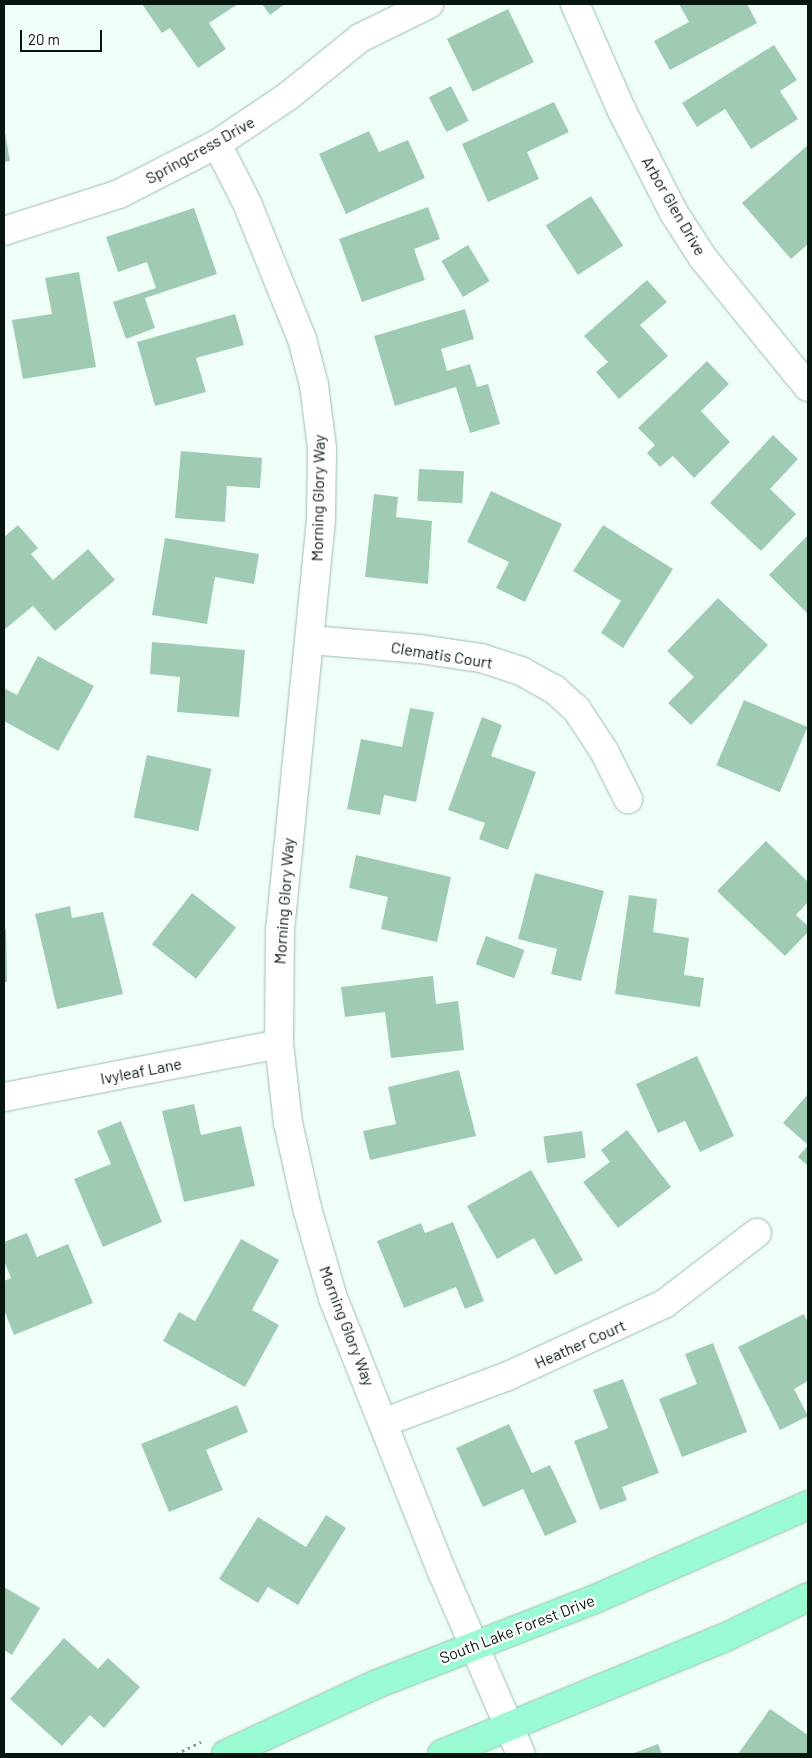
<!DOCTYPE html>
<html>
<head>
<meta charset="utf-8">
<style>
  body { margin:0 }
  #map { position:relative; width:812px; height:1758px; overflow:hidden; background:#effef6; font-family:Barlow,sans-serif }
  div>[style] { position:absolute }
  .building>* { inset:0; background:#9fcbb5; transform-origin:0 0 }
  .path>* { height:3px; margin-top:-1.5px; transform-origin:0; background:repeating-linear-gradient(90deg,#899891 0 2.5px,transparent 0 6.5px) }
  .roads { filter:drop-shadow(0 0 1px #99beab) drop-shadow(0 0 1px #99beab) }
  .minor>* { height:28px; margin:-14px; padding:0 14px; transform-origin:14px; border-radius:14px; background:#fff }
  .major>* { height:28px; margin:-14px; padding:0 14px; transform-origin:14px; border-radius:14px; background:#9afad4 }
  span { translate:-50% -50%; white-space:nowrap; text-align:center; line-height:1.15; -webkit-text-stroke:5px #fff; paint-order:stroke }
  .street-label { font-size:16px; color:#081610 }
  .frame { position:absolute; inset:0; border:5px solid #081610; pointer-events:none }
  .scale { position:absolute; left:20px; top:30px; width:82px; height:22px; box-sizing:border-box; border:2px solid #081610; border-top:0; padding-left:6px; font-size:15px; line-height:18px; white-space:nowrap; color:#081610; -webkit-text-stroke:4px #fff; paint-order:stroke }
</style>
</head>
<body>
<div id="map">
  <div class="building">
    <div style="clip-path:polygon(142px 4px,238px 4px,209px 23px,226px 49px,198px 68px,170px 28px,162px 33px)"></div>
    <div style="clip-path:polygon(262px 4px,285px 4px,270px 15px)"></div>
    <div style="clip-path:polygon(679px 4px,747px 4px,757px 23px,670px 70px,654px 41px,689px 22px)"></div>
    <div style="left:508px;top:9px;width:59px;height:68px;rotate:64deg"></div>
    <div style="clip-path:polygon(774px 45px,797px 80px,780px 91px,798px 119px,751px 149px,725px 109px,697px 127px,682px 103px)"></div>
    <div style="left:451px;top:86px;width:39px;height:25px;rotate:63deg"></div>
    <div style="clip-path:polygon(554px 102px,569px 132px,527px 152px,539px 179px,488px 202px,462px 144px)"></div>
    <div style="clip-path:polygon(4px 127px,10px 161px,4px 162px)"></div>
    <div style="clip-path:polygon(369px 131px,379px 152px,408px 140px,425px 178px,346px 214px,319px 154px)"></div>
    <div style="clip-path:polygon(808px 145px,808px 244px,791px 259px,742px 203px)"></div>
    <div style="left:591px;top:196px;width:59px;height:54px;rotate:57deg"></div>
    <div style="clip-path:polygon(428px 207px,440px 239px,414px 249px,425px 280px,362px 302px,339px 239px)"></div>
    <div style="clip-path:polygon(194px 208px,217px 274px,145px 298px,155px 328px,126px 339px,113px 302px,156px 288px,147px 262px,118px 272px,106px 237px)"></div>
    <div style="left:468px;top:245px;width:42px;height:31px;rotate:59deg"></div>
    <div style="clip-path:polygon(79px 272px,96px 367px,23px 379px,12px 320px,52px 314px,45px 278px)"></div>
    <div style="clip-path:polygon(647px 280px,667px 302px,640px 325px,668px 356px,619px 399px,596px 372px,608px 362px,584px 336px)"></div>
    <div style="clip-path:polygon(465px 309px,474px 339px,441px 349px,447px 371px,470px 364px,477px 387px,488px 384px,500px 424px,470px 433px,456px 387px,395px 406px,374px 336px)"></div>
    <div style="clip-path:polygon(235px 314px,244px 345px,196px 358px,206px 392px,155px 406px,137px 342px)"></div>
    <div style="clip-path:polygon(707px 361px,729px 384px,701px 411px,730px 442px,694px 478px,673px 456px,660px 467px,647px 453px,655px 445px,638px 428px)"></div>
    <div style="clip-path:polygon(773px 435px,798px 459px,770px 489px,796px 514px,761px 551px,710px 503px)"></div>
    <div style="clip-path:polygon(181px 451px,262px 458px,260px 488px,227px 486px,225px 522px,175px 518px)"></div>
    <div style="left:419px;top:469px;width:45px;height:32px;rotate:3deg"></div>
    <div style="clip-path:polygon(491px 491px,562px 524px,525px 602px,496px 588px,509px 562px,467px 542px)"></div>
    <div style="clip-path:polygon(374px 494px,398px 497px,396px 517px,432px 521px,428px 584px,365px 577px)"></div>
    <div style="clip-path:polygon(18px 525px,38px 548px,31px 554px,53px 580px,88px 549px,115px 580px,55px 631px,33px 606px,4px 630px,4px 537px)"></div>
    <div style="clip-path:polygon(603px 525px,673px 569px,623px 648px,601px 633px,621px 601px,573px 571px)"></div>
    <div style="clip-path:polygon(808px 535px,808px 614px,769px 575px)"></div>
    <div style="clip-path:polygon(165px 538px,259px 554px,254px 584px,215px 577px,207px 624px,152px 615px)"></div>
    <div style="clip-path:polygon(718px 598px,768px 645px,691px 725px,668px 703px,694px 677px,667px 651px)"></div>
    <div style="clip-path:polygon(152px 642px,245px 650px,239px 717px,177px 712px,180px 677px,150px 674px)"></div>
    <div style="clip-path:polygon(38px 656px,94px 686px,58px 751px,4px 721px,4px 688px,17px 695px)"></div>
    <div style="left:744px;top:700px;width:69px;height:71px;rotate:23deg"></div>
    <div style="clip-path:polygon(410px 708px,434px 712px,416px 802px,384px 795px,380px 815px,347px 809px,361px 739px,402px 747px)"></div>
    <div style="clip-path:polygon(482px 717px,502px 725px,491px 756px,536px 772px,508px 850px,479px 839px,485px 823px,448px 810px)"></div>
    <div style="left:147px;top:755px;width:66px;height:64px;rotate:12deg"></div>
    <div style="clip-path:polygon(766px 841px,808px 882px,808px 902px,796px 915px,808px 926px,808px 932px,785px 956px,717px 891px)"></div>
    <div style="clip-path:polygon(356px 855px,451px 877px,437px 942px,381px 929px,388px 897px,349px 888px)"></div>
    <div style="clip-path:polygon(535px 873px,604px 891px,581px 981px,551px 974px,557px 949px,518px 939px)"></div>
    <div style="left:192px;top:893px;width:56px;height:65px;rotate:38deg"></div>
    <div style="clip-path:polygon(629px 895px,657px 899px,653px 932px,689px 938px,684px 975px,704px 978px,700px 1007px,615px 994px)"></div>
    <div style="clip-path:polygon(70px 906px,72px 918px,103px 912px,123px 994px,57px 1009px,35px 914px)"></div>
    <div style="clip-path:polygon(4px 929px,6px 929px,7px 982px,4px 982px)"></div>
    <div style="left:486px;top:936px;width:41px;height:30px;rotate:20deg"></div>
    <div style="clip-path:polygon(433px 976px,436px 1004px,458px 1001px,464px 1050px,391px 1058px,385px 1012px,345px 1017px,341px 987px)"></div>
    <div style="clip-path:polygon(697px 1056px,734px 1136px,700px 1152px,685px 1121px,658px 1133px,636px 1084px)"></div>
    <div style="clip-path:polygon(459px 1070px,476px 1136px,370px 1160px,363px 1131px,396px 1124px,388px 1087px)"></div>
    <div style="clip-path:polygon(808px 1094px,808px 1166px,798px 1157px,808px 1145px,783px 1123px)"></div>
    <div style="clip-path:polygon(194px 1104px,201px 1135px,241px 1126px,255px 1186px,184px 1202px,162px 1111px)"></div>
    <div style="clip-path:polygon(121px 1121px,162px 1222px,103px 1247px,74px 1179px,111px 1164px,97px 1131px)"></div>
    <div style="clip-path:polygon(627px 1130px,671px 1187px,618px 1228px,583px 1182px,610px 1162px,601px 1150px)"></div>
    <div style="left:582px;top:1131px;width:27px;height:39px;rotate:82deg"></div>
    <div style="clip-path:polygon(531px 1170px,583px 1260px,555px 1275px,534px 1238px,497px 1259px,467px 1206px)"></div>
    <div style="clip-path:polygon(453px 1222px,484px 1301px,465px 1309px,456px 1287px,404px 1308px,377px 1241px,421px 1223px,425px 1233px)"></div>
    <div style="clip-path:polygon(27px 1233px,37px 1257px,68px 1244px,93px 1303px,14px 1335px,4px 1310px,4px 1281px,11px 1278px,4px 1261px,4px 1242px)"></div>
    <div style="clip-path:polygon(241px 1239px,279px 1260px,252px 1310px,279px 1325px,245px 1387px,163px 1341px,179px 1312px,195px 1321px)"></div>
    <div style="clip-path:polygon(804px 1314px,808px 1323px,808px 1381px,794px 1389px,808px 1416px,780px 1430px,738px 1347px)"></div>
    <div style="clip-path:polygon(713px 1343px,747px 1432px,682px 1457px,659px 1399px,697px 1384px,685px 1354px)"></div>
    <div style="clip-path:polygon(623px 1379px,659px 1473px,622px 1487px,627px 1500px,600px 1510px,574px 1441px,608px 1428px,593px 1390px)"></div>
    <div style="clip-path:polygon(237px 1405px,248px 1432px,206px 1450px,223px 1490px,169px 1512px,141px 1444px)"></div>
    <div style="clip-path:polygon(509px 1424px,532px 1473px,550px 1465px,577px 1522px,545px 1536px,523px 1489px,483px 1507px,456px 1448px)"></div>
    <div style="clip-path:polygon(326px 1515px,346px 1528px,298px 1605px,268px 1587px,258px 1603px,219px 1579px,258px 1517px,306px 1547px)"></div>
    <div style="clip-path:polygon(4px 1587px,40px 1608px,12px 1655px,4px 1650px)"></div>
    <div style="clip-path:polygon(64px 1638px,98px 1669px,108px 1658px,140px 1687px,104px 1728px,90px 1715px,62px 1746px,10px 1699px)"></div>
    <div style="clip-path:polygon(770px 1709px,808px 1735px,808px 1754px,738px 1754px)"></div>
    <div style="clip-path:polygon(658px 1744px,662px 1754px,631px 1754px)"></div>
  </div>
  <div class="path">
    <div style="left:176px;top:1754px;width:28px;rotate:-26deg"></div>
  </div>
  <div class="roads">
    <div class="minor">
      <div style="left:575px;top:4px;width:117px;rotate:66.3deg"></div>
      <div style="left:622px;top:111px;width:114px;rotate:63deg"></div>
      <div style="left:674px;top:213px;width:54px;rotate:57.2deg"></div>
      <div style="left:703px;top:258px;width:166px;rotate:50.9deg"></div>
      <div style="left:217px;top:144px;width:66px;rotate:63deg"></div>
      <div style="left:247px;top:203px;width:147px;rotate:68deg"></div>
      <div style="left:302px;top:339px;width:48px;rotate:75.4deg"></div>
      <div style="left:314px;top:385px;width:64px;rotate:82.8deg"></div>
      <div style="left:322px;top:448px;width:72px;rotate:90.8deg"></div>
      <div style="left:321px;top:520px;width:410px;rotate:95.7deg"></div>
      <div style="left:280px;top:928px;width:116px;rotate:90.5deg"></div>
      <div style="left:279px;top:1044px;width:80px;rotate:83.5deg"></div>
      <div style="left:288px;top:1123px;width:87px;rotate:77.4deg"></div>
      <div style="left:307px;top:1208px;width:94px;rotate:73.9deg"></div>
      <div style="left:333px;top:1298px;width:297px;rotate:68.3deg"></div>
      <div style="left:443px;top:1574px;width:196px;rotate:66.6deg"></div>
      <div style="left:4px;top:231px;width:121px;rotate:-17.8deg"></div>
      <div style="left:119px;top:194px;width:110px;rotate:-27deg"></div>
      <div style="left:217px;top:144px;width:84px;rotate:-33.9deg"></div>
      <div style="left:287px;top:97px;width:94px;rotate:-38.9deg"></div>
      <div style="left:360px;top:38px;width:77px;rotate:-26.2deg"></div>
      <div style="left:310px;top:640px;width:110px;rotate:4.7deg"></div>
      <div style="left:420px;top:649px;width:62px;rotate:8.4deg"></div>
      <div style="left:481px;top:658px;width:42px;rotate:18deg"></div>
      <div style="left:521px;top:671px;width:38px;rotate:29deg"></div>
      <div style="left:554px;top:689px;width:31px;rotate:42deg"></div>
      <div style="left:577px;top:710px;width:49px;rotate:56.6deg"></div>
      <div style="left:604px;top:751px;width:54px;rotate:63.4deg"></div>
      <div style="left:4px;top:1097px;width:280px;rotate:-10.9deg"></div>
      <div style="left:385px;top:1422px;width:131px;rotate:-20.5deg"></div>
      <div style="left:508px;top:1376px;width:172px;rotate:-24.8deg"></div>
      <div style="left:664px;top:1304px;width:117px;rotate:-37.4deg"></div>
    </div>
    <div class="major">
      <div style="left:226px;top:1754px;width:166px;rotate:-24.9deg"></div>
      <div style="left:377px;top:1684px;width:232px;rotate:-21.3deg"></div>
      <div style="left:593px;top:1600px;width:235px;rotate:-23.8deg"></div>
      <div style="left:442px;top:1754px;width:305px;rotate:-22.4deg"></div>
      <div style="left:724px;top:1638px;width:93px;rotate:-26deg"></div>
    </div>
  </div>
  <div class="street-label">
    <span style="left:200px;top:150px;rotate:-29deg">Springcress Drive</span>
    <span style="left:674px;top:206px;rotate:60deg">Arbor Glen Drive</span>
    <span style="left:318px;top:498px;rotate:-89deg">Morning Glory Way</span>
    <span style="left:442px;top:655px;rotate:9deg">Clematis Court</span>
    <span style="left:284px;top:901px;rotate:-86deg">Morning Glory Way</span>
    <span style="left:141px;top:1071px;rotate:-11deg">Ivyleaf Lane</span>
    <span style="left:347px;top:1326px;rotate:69deg">Morning Glory Way</span>
    <span style="left:580px;top:1344px;rotate:-24deg">Heather Court</span>
    <span style="left:517px;top:1629px;rotate:-21deg">South Lake Forest Drive</span>
  </div>
  <div class="frame"></div>
  <div class="scale">20 m</div>
</div>
</body>
</html>
